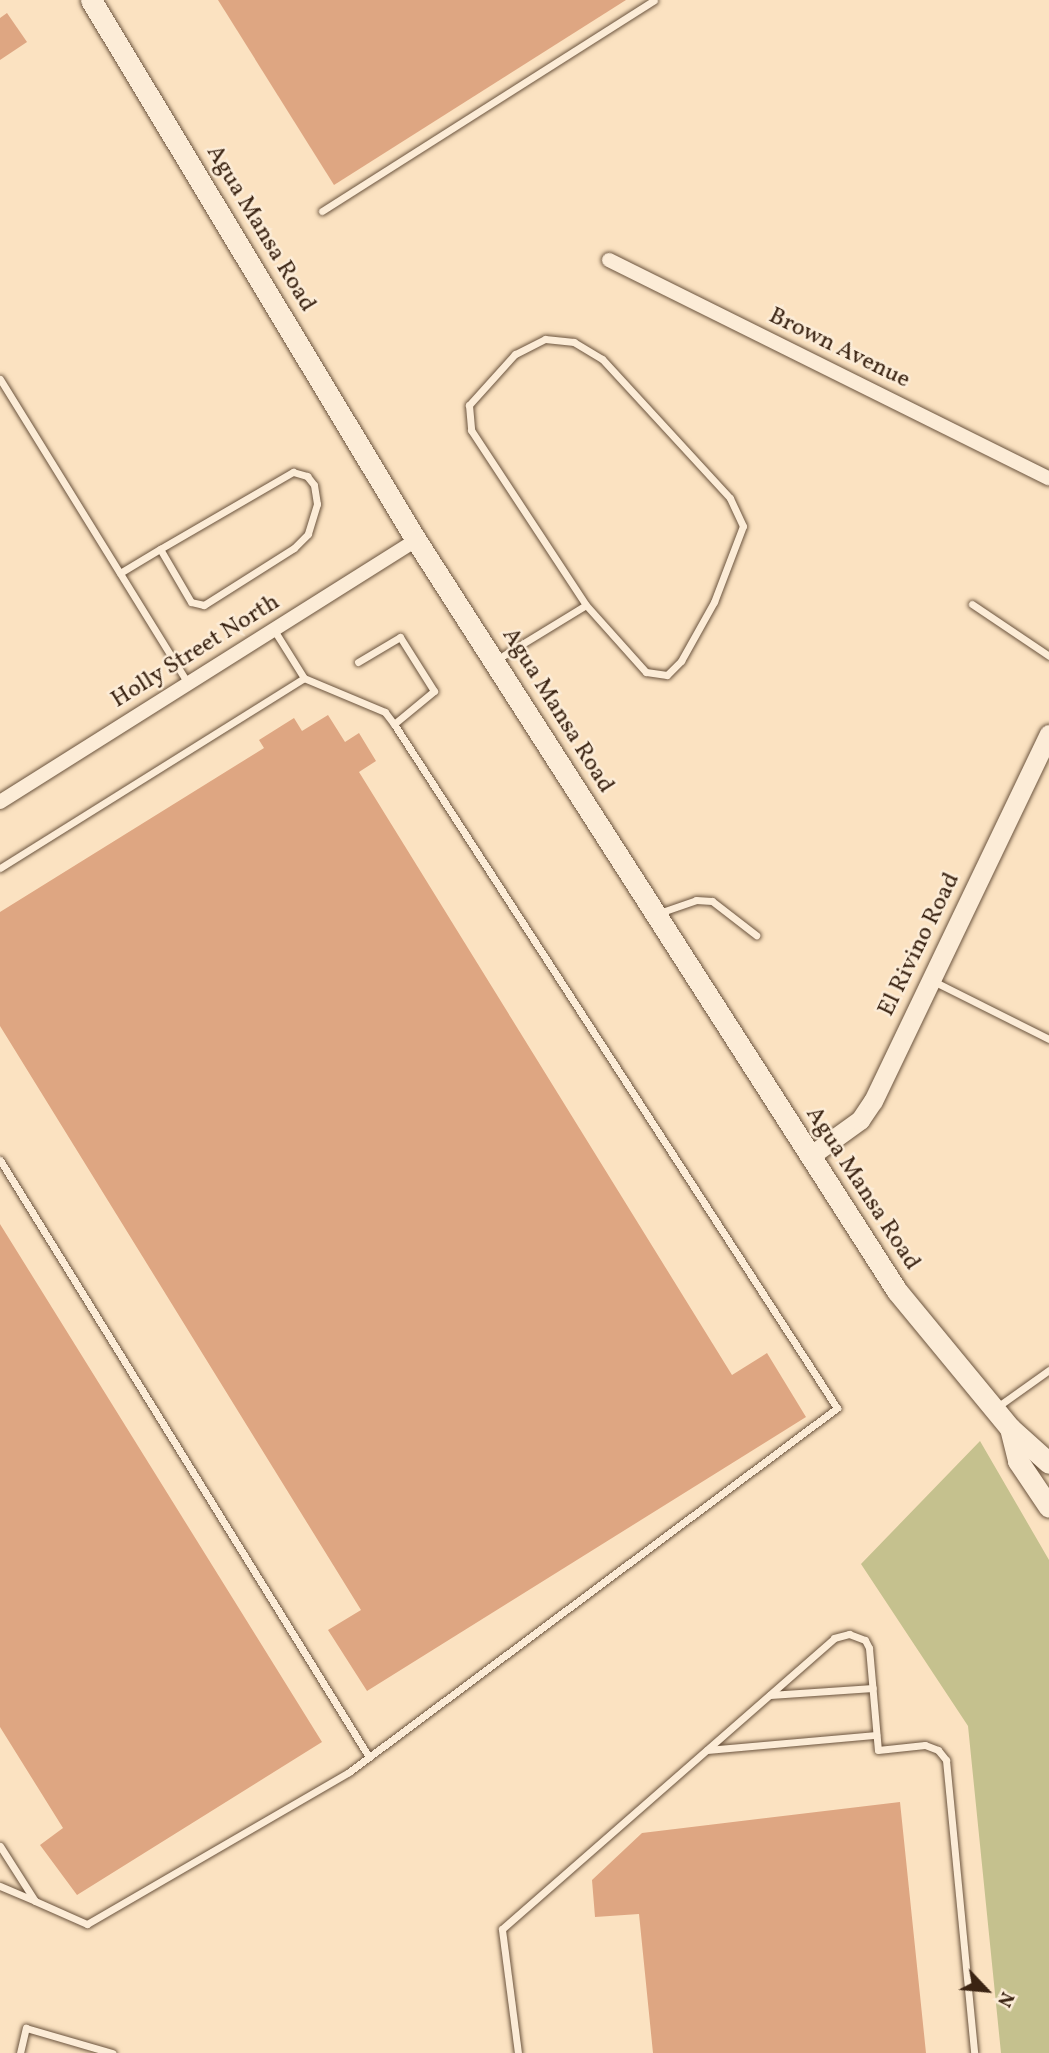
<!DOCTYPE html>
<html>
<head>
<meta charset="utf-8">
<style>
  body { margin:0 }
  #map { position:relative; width:1049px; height:2053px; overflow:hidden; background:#fbe2c1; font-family:Vollkorn,serif }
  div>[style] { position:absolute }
  .green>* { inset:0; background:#c5c18e }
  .building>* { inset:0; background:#dea682 }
  .roads { filter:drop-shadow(0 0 2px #6b543e) drop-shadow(0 0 2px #6b543e) }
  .service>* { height:7px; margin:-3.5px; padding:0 3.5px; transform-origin:3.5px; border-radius:3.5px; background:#fcecd7 }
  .minor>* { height:14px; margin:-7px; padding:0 7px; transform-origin:7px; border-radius:7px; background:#fcecd7 }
  .tertiary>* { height:19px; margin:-9.5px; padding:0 9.5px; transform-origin:9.5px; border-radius:9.5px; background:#fcecd7 }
  .secondary>* { height:21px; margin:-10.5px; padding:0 10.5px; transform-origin:10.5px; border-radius:10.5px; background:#fcecd7 }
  span { translate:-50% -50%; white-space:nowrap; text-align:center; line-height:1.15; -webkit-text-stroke:5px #fcecd7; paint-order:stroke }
  .street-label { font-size:24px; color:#3b2413 }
  .north { position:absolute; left:951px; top:1955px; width:70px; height:70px; -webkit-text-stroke:5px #fcecd7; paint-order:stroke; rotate:116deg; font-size:19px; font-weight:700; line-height:28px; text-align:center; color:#3b2413 }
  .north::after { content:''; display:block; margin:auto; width:24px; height:32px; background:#3b2413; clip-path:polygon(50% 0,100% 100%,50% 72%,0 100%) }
</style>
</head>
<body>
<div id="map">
  <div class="green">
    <div style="clip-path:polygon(980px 1441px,1049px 1560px,1049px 2053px,1001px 2053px,968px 1726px,861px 1564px)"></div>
  </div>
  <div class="building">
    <div style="clip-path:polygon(218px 0,626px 0,334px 185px)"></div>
    <div style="clip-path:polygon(7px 13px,27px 42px,0 60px,0 18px)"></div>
    <div style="clip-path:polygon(328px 715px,345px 742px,359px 733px,376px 761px,359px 772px,732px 1375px,767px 1353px,806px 1417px,367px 1691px,328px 1630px,361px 1610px,0 1026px,0 912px,264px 748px,259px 740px,294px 718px,302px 731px)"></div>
    <div style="clip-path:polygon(0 1224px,322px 1742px,77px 1895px,40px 1845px,63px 1828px,0 1727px)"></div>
    <div style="clip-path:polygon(900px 1802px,926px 2053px,653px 2053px,639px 1914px,595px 1917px,592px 1880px,642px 1833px)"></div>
  </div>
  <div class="roads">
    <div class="service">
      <div style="left:322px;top:211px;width:393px;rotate:-32.4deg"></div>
      <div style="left:0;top:379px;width:357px;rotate:58.3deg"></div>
      <div style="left:120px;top:573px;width:47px;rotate:-31deg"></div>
      <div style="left:160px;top:549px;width:154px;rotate:-30.1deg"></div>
      <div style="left:293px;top:472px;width:15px;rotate:16deg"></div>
      <div style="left:307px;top:476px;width:11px;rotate:52deg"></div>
      <div style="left:314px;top:485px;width:19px;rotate:81deg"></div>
      <div style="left:317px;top:504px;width:31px;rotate:107deg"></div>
      <div style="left:308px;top:534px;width:20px;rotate:135deg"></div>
      <div style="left:294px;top:548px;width:107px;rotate:147.7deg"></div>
      <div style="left:204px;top:605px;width:13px;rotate:-167deg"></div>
      <div style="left:191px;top:602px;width:61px;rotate:-120.3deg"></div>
      <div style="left:972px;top:604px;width:93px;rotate:34deg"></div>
      <div style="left:496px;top:660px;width:105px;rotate:-31.4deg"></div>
      <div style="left:586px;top:605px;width:90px;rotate:48.2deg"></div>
      <div style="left:646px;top:672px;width:21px;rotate:8deg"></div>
      <div style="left:667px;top:675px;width:20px;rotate:-45deg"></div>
      <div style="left:681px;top:661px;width:68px;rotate:-60.8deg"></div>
      <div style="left:714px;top:602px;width:81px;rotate:-69.1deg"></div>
      <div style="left:743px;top:526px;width:31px;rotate:-115deg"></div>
      <div style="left:730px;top:498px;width:189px;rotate:-132.6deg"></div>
      <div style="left:602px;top:359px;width:33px;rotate:-149deg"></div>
      <div style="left:574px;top:342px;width:29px;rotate:-174deg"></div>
      <div style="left:545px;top:339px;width:34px;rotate:153deg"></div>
      <div style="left:515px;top:354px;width:69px;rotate:132deg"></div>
      <div style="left:469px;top:405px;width:25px;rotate:85deg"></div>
      <div style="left:471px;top:430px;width:209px;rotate:56.7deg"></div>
      <div style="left:358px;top:662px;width:49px;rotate:-30.8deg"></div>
      <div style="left:400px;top:637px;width:64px;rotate:57.8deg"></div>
      <div style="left:434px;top:691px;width:52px;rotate:140.5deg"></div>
      <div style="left:0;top:868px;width:358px;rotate:-32deg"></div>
      <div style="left:659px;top:913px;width:39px;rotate:-19deg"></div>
      <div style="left:696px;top:900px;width:16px;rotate:4deg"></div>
      <div style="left:712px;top:901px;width:56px;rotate:37.7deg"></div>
      <div style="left:931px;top:980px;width:132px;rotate:26.6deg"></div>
      <div style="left:0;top:1160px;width:702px;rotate:58.28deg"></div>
      <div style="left:997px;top:1407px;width:64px;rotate:-35.4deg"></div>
      <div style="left:770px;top:1695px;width:103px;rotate:-3.9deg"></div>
      <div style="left:707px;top:1750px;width:170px;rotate:-5.1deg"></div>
      <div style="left:0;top:1846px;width:65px;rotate:57.5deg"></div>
      <div style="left:35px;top:1901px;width:57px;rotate:23.9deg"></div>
      <div style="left:87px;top:1924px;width:303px;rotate:-30.1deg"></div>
      <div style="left:349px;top:1772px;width:609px;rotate:-36.72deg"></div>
      <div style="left:837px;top:1408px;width:815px;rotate:-122.93deg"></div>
      <div style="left:394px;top:724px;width:15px;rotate:-127deg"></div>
      <div style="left:385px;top:712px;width:88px;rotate:-157.2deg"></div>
      <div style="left:304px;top:678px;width:57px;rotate:-122deg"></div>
      <div style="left:0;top:1886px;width:38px;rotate:23deg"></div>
      <div style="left:20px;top:2053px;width:26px;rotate:-77deg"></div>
      <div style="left:26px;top:2028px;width:90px;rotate:16.2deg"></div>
      <div style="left:518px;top:2053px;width:125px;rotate:-97.4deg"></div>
      <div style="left:502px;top:1929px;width:441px;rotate:-41.2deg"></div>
      <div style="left:834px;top:1638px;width:16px;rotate:-15deg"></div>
      <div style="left:849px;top:1634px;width:17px;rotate:21deg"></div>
      <div style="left:865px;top:1640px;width:9px;rotate:63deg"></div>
      <div style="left:869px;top:1648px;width:102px;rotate:85deg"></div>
      <div style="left:878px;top:1750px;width:47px;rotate:-6.1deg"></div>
      <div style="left:925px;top:1745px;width:14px;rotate:21deg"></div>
      <div style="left:938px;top:1750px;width:13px;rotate:51deg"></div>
      <div style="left:946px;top:1760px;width:294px;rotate:84.5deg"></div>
    </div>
    <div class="minor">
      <div style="left:609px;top:260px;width:491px;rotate:26.4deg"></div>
      <div style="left:0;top:802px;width:492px;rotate:-32.2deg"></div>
    </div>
    <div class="tertiary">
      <div style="left:810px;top:1156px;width:62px;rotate:-35.8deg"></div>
      <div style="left:860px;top:1120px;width:23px;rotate:-56deg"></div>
      <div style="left:873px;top:1101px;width:407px;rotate:-64.4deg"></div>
    </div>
    <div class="secondary">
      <div style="left:91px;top:0;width:630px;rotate:58.96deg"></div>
      <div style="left:416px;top:540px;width:892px;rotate:57.36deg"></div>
      <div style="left:897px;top:1291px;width:178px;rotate:50.5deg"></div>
      <div style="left:1010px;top:1428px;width:52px;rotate:41.9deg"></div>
      <div style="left:1010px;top:1428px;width:34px;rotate:76deg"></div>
      <div style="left:1018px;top:1461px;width:55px;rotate:56deg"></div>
    </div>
  </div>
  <div class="street-label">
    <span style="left:260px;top:229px;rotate:59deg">Agua Mansa Road</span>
    <span style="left:839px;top:349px;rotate:26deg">Brown Avenue</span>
    <span style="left:196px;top:652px;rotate:-32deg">Holly Street North</span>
    <span style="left:557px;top:711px;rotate:58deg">Agua Mansa Road</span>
    <span style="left:920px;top:945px;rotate:-64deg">El Rivino Road</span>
    <span style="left:862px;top:1189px;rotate:57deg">Agua Mansa Road</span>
  </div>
  <div class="north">N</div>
</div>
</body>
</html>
